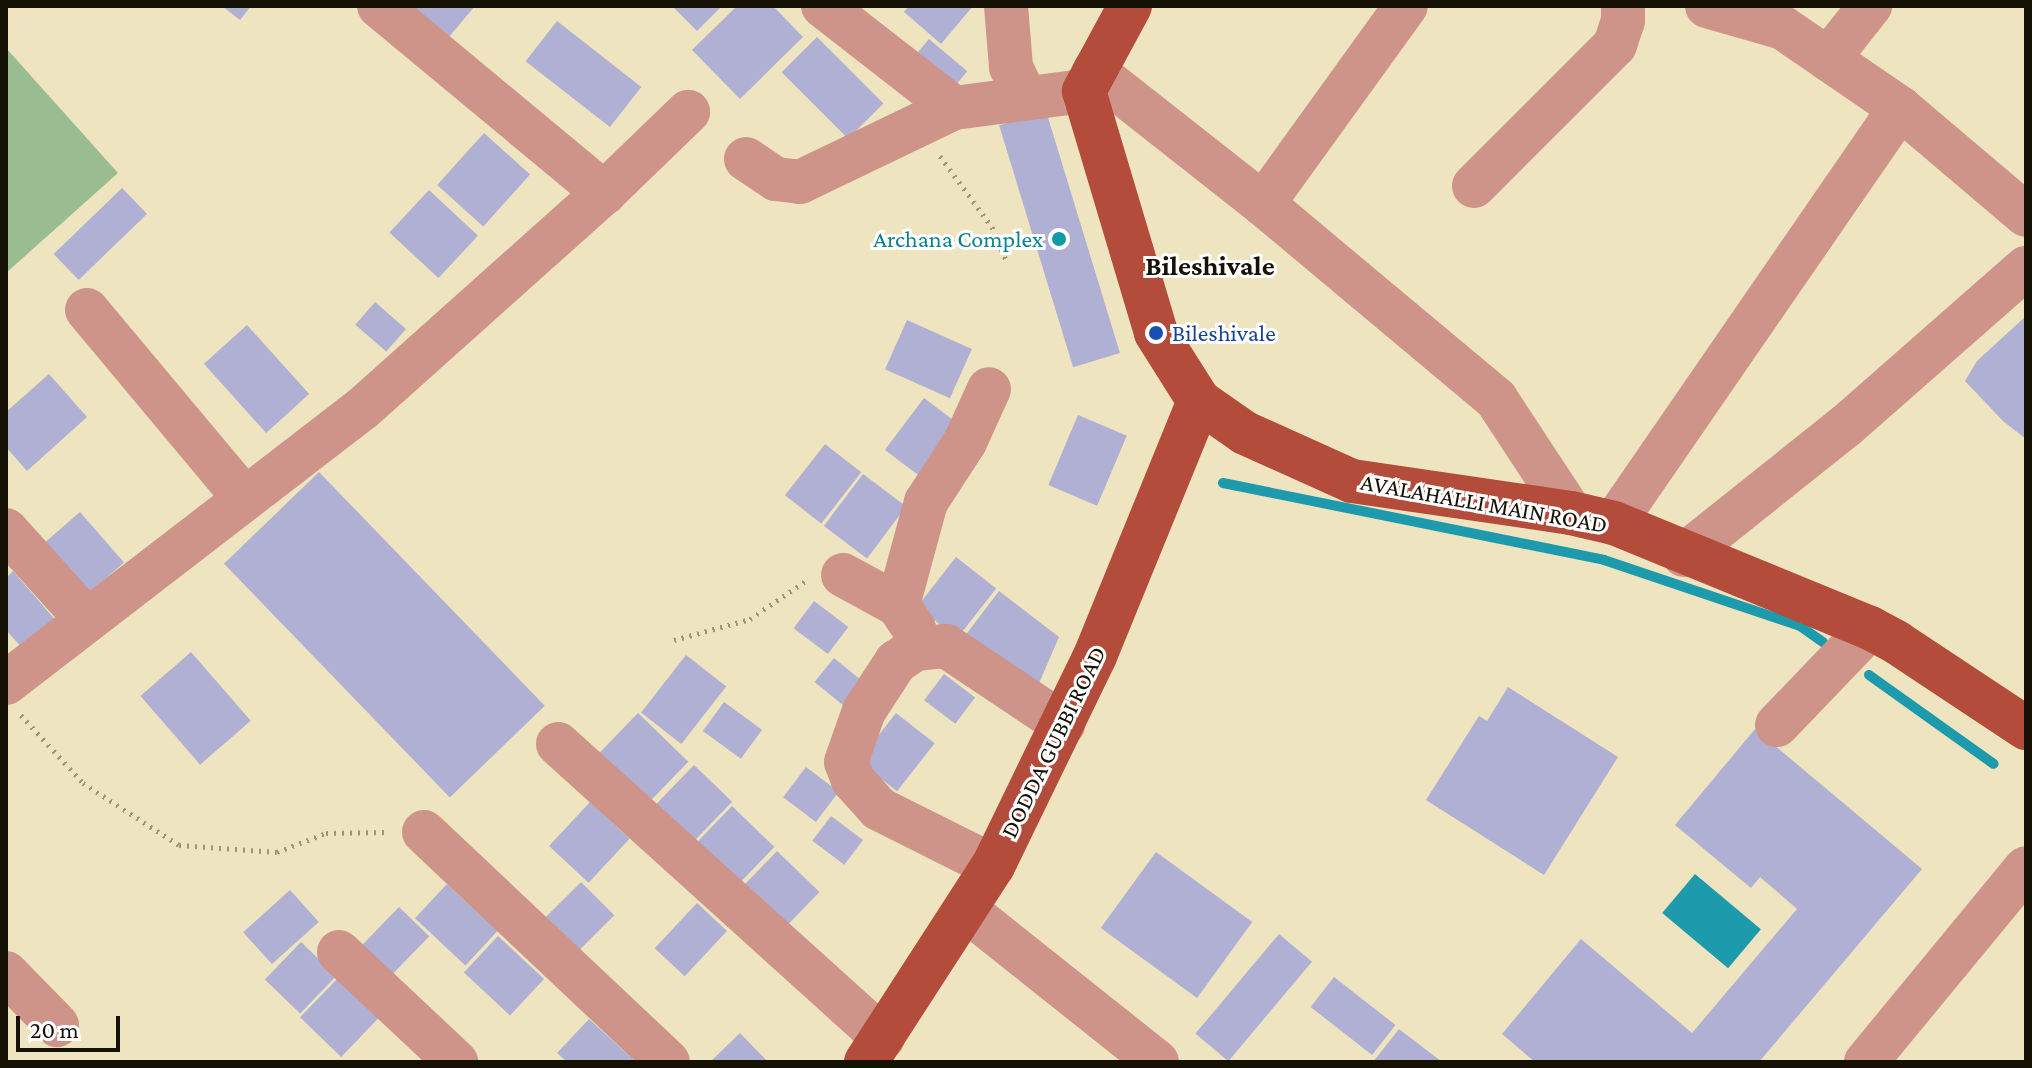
<!DOCTYPE html>
<html>
<head>
<meta charset="utf-8">
<style>
  body { margin:0 }
  #map { position:relative; width:2032px; height:1068px; overflow:hidden; background:#eee4bf; font-family:"Crimson Pro",serif }
  div>[style] { position:absolute }
  .green>* { inset:0; background:#9abc91 }
  .water>* { inset:0; background:#1e9aad; transform-origin:0 0 }
  .stream>* { height:10px; margin:-5px; padding:0 5px; transform-origin:5px; border-radius:5px; background:#1e9aad }
  .building>* { inset:0; background:#afb0d3; transform-origin:0 0 }
  .path>* { height:5px; margin-top:-2.5px; transform-origin:0; background:repeating-linear-gradient(90deg,#9d9579 0 2px,transparent 0 8px) }
  .minor>* { height:44px; margin:-22px; padding:0 22px; transform-origin:22px; border-radius:22px; background:#cf9489 }
  .major>* { height:44px; margin:-22px; padding:0 22px; transform-origin:22px; border-radius:22px; background:#b44c3b }
  .dots>* { width:22px; height:22px; translate:-50% -50%; box-sizing:border-box; border:4px solid #fff; border-radius:50% }
  span { translate:-50% -50%; white-space:nowrap; text-align:center; line-height:1.15; -webkit-text-stroke:6px #fff; paint-order:stroke }
  .culture-label { font-size:24px; color:#0d838f }
  .right { translate:-100% -50%; text-align:right }
  .transit-label { font-size:24px; color:#164399 }
  .left { translate:0 -50%; text-align:left }
  .street-label { font-size:24px; color:#151105 }
  .quarter-label { font-size:28px; color:#151105; font-weight:700 }
  .frame { position:absolute; inset:0; border:8px solid #151105; pointer-events:none }
  .scale { position:absolute; left:16px; top:1016px; width:104px; height:36px; box-sizing:border-box; border:4px solid #151105; border-top:0; padding-left:10px; font-size:24px; line-height:28px; white-space:nowrap; color:#151105; -webkit-text-stroke:6px #fff; paint-order:stroke }
</style>
</head>
<body>
<div id="map">
  <div class="green">
    <div style="clip-path:polygon(6px 48px,118px 173px,6px 273px)"></div>
  </div>
  <div class="water">
    <div style="left:1695px;top:874px;width:86px;height:51px;rotate:40deg"></div>
  </div>
  <div class="stream">
    <div style="left:1223px;top:483px;width:389px;rotate:11.4deg"></div>
    <div style="left:1604px;top:560px;width:207px;rotate:18.6deg"></div>
    <div style="left:1800px;top:626px;width:28px;rotate:35deg"></div>
    <div style="left:1869px;top:675px;width:153px;rotate:35.5deg"></div>
  </div>
  <div class="building">
    <div style="clip-path:polygon(222px 6px,251px 6px,240px 20px)"></div>
    <div style="clip-path:polygon(401px 6px,475px 6px,443px 44px)"></div>
    <div style="clip-path:polygon(672px 6px,722px 6px,697px 31px)"></div>
    <div style="clip-path:polygon(737px 6px,773px 6px,803px 37px,740px 99px,692px 50px)"></div>
    <div style="clip-path:polygon(909px 6px,973px 6px,941px 44px,904px 12px)"></div>
    <div style="left:557px;top:21px;width:107px;height:51px;rotate:38deg"></div>
    <div style="left:817px;top:37px;width:94px;height:50px;rotate:45deg"></div>
    <div style="left:929px;top:39px;width:50px;height:34px;rotate:40deg"></div>
    <div style="left:1046px;top:111px;width:253px;height:49px;rotate:73deg"></div>
    <div style="left:484px;top:133px;width:62px;height:70px;rotate:42deg"></div>
    <div style="left:122px;top:188px;width:36px;height:95px;rotate:46deg"></div>
    <div style="left:429px;top:190px;width:67px;height:58px;rotate:43deg"></div>
    <div style="left:375px;top:302px;width:41px;height:30px;rotate:41deg"></div>
    <div style="clip-path:polygon(2026px 316px,2026px 439px,2003px 421px,1965px 381px,1977px 361px)"></div>
    <div style="left:907px;top:320px;width:71px;height:54px;rotate:24deg"></div>
    <div style="left:247px;top:325px;width:93px;height:58px;rotate:48deg"></div>
    <div style="clip-path:polygon(49px 374px,87px 417px,27px 471px,6px 447px,6px 412px)"></div>
    <div style="left:924px;top:398px;width:53px;height:65px;rotate:37deg"></div>
    <div style="left:1078px;top:415px;width:53px;height:76px;rotate:23deg"></div>
    <div style="left:825px;top:444px;width:46px;height:65px;rotate:38deg"></div>
    <div style="left:319px;top:472px;width:325px;height:132px;rotate:46deg"></div>
    <div style="left:863px;top:474px;width:54px;height:65px;rotate:37deg"></div>
    <div style="left:80px;top:512px;width:67px;height:47px;rotate:49deg"></div>
    <div style="left:956px;top:557px;width:51px;height:63px;rotate:38deg"></div>
    <div style="clip-path:polygon(13px 571px,57px 622px,24px 650px,6px 630px,6px 578px)"></div>
    <div style="clip-path:polygon(999px 591px,1059px 637px,1033px 697px,961px 641px)"></div>
    <div style="left:814px;top:601px;width:43px;height:34px;rotate:37deg"></div>
    <div style="left:191px;top:652px;width:91px;height:67px;rotate:49deg"></div>
    <div style="left:686px;top:655px;width:51px;height:73px;rotate:38deg"></div>
    <div style="left:834px;top:658px;width:38px;height:31px;rotate:39deg"></div>
    <div style="left:944px;top:674px;width:39px;height:33px;rotate:37deg"></div>
    <div style="clip-path:polygon(1508px 687px,1618px 757px,1544px 875px,1426px 800px,1479px 716px,1487px 721px)"></div>
    <div style="left:724px;top:702px;width:47px;height:36px;rotate:36deg"></div>
    <div style="left:638px;top:713px;width:70px;height:59px;rotate:44deg"></div>
    <div style="left:896px;top:713px;width:49px;height:61px;rotate:38deg"></div>
    <div style="clip-path:polygon(1755px 729px,1922px 869px,1759px 1062px,1535px 1062px,1502px 1034px,1581px 939px,1692px 1033px,1797px 909px,1760px 877px,1751px 888px,1675px 825px)"></div>
    <div style="left:694px;top:765px;width:53px;height:56px;rotate:44deg"></div>
    <div style="left:806px;top:767px;width:41px;height:38px;rotate:37deg"></div>
    <div style="left:590px;top:802px;width:54px;height:60px;rotate:43deg"></div>
    <div style="left:732px;top:806px;width:59px;height:57px;rotate:44deg"></div>
    <div style="left:831px;top:816px;width:40px;height:31px;rotate:37deg"></div>
    <div style="left:777px;top:851px;width:59px;height:56px;rotate:44deg"></div>
    <div style="left:1156px;top:852px;width:119px;height:94px;rotate:36deg"></div>
    <div style="left:581px;top:882px;width:47px;height:62px;rotate:45deg"></div>
    <div style="left:447px;top:884px;width:69px;height:47px;rotate:43deg"></div>
    <div style="left:290px;top:890px;width:43px;height:63px;rotate:48deg"></div>
    <div style="left:697px;top:903px;width:41px;height:62px;rotate:43deg"></div>
    <div style="left:399px;top:907px;width:42px;height:62px;rotate:44deg"></div>
    <div style="left:1279px;top:934px;width:43px;height:130px;rotate:40deg"></div>
    <div style="left:498px;top:936px;width:63px;height:50px;rotate:43deg"></div>
    <div style="left:301px;top:942px;width:49px;height:52px;rotate:44deg"></div>
    <div style="left:339px;top:977px;width:57px;height:56px;rotate:44deg"></div>
    <div style="left:1334px;top:977px;width:78px;height:38px;rotate:38deg"></div>
    <div style="clip-path:polygon(589px 1019px,636px 1062px,567px 1062px,557px 1053px)"></div>
    <div style="clip-path:polygon(1399px 1029px,1442px 1062px,1373px 1062px)"></div>
    <div style="clip-path:polygon(740px 1033px,768px 1062px,710px 1062px)"></div>
  </div>
  <div class="path">
    <div style="left:940px;top:156px;width:88px;rotate:53.8deg"></div>
    <div style="left:992px;top:227px;width:36px;rotate:67deg"></div>
    <div style="left:674px;top:640px;width:79px;rotate:-15.4deg"></div>
    <div style="left:750px;top:619px;width:69px;rotate:-34.4deg"></div>
    <div style="left:21px;top:715px;width:92px;rotate:47.6deg"></div>
    <div style="left:83px;top:783px;width:114px;rotate:32.9deg"></div>
    <div style="left:179px;top:845px;width:98px;rotate:4.1deg"></div>
    <div style="left:277px;top:852px;width:53px;rotate:-21.2deg"></div>
    <div style="left:326px;top:833px;width:61px;rotate:-0.9deg"></div>
  </div>
  <div class="minor">
    <div style="left:379px;top:6px;width:293px;rotate:39.7deg"></div>
    <div style="left:823px;top:6px;width:166px;rotate:37.9deg"></div>
    <div style="left:954px;top:108px;width:131px;rotate:-7.5deg"></div>
    <div style="left:1006px;top:6px;width:61px;rotate:85.3deg"></div>
    <div style="left:1011px;top:67px;width:35px;rotate:65deg"></div>
    <div style="left:1707px;top:6px;width:79px;rotate:16.1deg"></div>
    <div style="left:1783px;top:28px;width:142px;rotate:34.4deg"></div>
    <div style="left:1900px;top:108px;width:165px;rotate:40.3deg"></div>
    <div style="left:1828px;top:59px;width:68px;rotate:-51.6deg"></div>
    <div style="left:1094px;top:71px;width:215px;rotate:38.2deg"></div>
    <div style="left:1263px;top:204px;width:304px;rotate:39.9deg"></div>
    <div style="left:1496px;top:399px;width:136px;rotate:56.7deg"></div>
    <div style="left:746px;top:159px;width:36px;rotate:34deg"></div>
    <div style="left:776px;top:179px;width:24px;rotate:7deg"></div>
    <div style="left:800px;top:182px;width:171px;rotate:-25.7deg"></div>
    <div style="left:1474px;top:186px;width:199px;rotate:-45deg"></div>
    <div style="left:1615px;top:45px;width:25px;rotate:-72deg"></div>
    <div style="left:1623px;top:21px;width:15px;rotate:-90deg"></div>
    <div style="left:1263px;top:204px;width:244px;rotate:-54.2deg"></div>
    <div style="left:87px;top:310px;width:246px;rotate:50.1deg"></div>
    <div style="left:1614px;top:523px;width:504px;rotate:-55.43deg"></div>
    <div style="left:6px;top:530px;width:121px;rotate:48deg"></div>
    <div style="left:1684px;top:555px;width:208px;rotate:-38.6deg"></div>
    <div style="left:1847px;top:425px;width:238px;rotate:-41.3deg"></div>
    <div style="left:843px;top:575px;width:63px;rotate:28.6deg"></div>
    <div style="left:898px;top:605px;width:29px;rotate:56deg"></div>
    <div style="left:898px;top:605px;width:107px;rotate:-74.8deg"></div>
    <div style="left:926px;top:502px;width:72px;rotate:-57deg"></div>
    <div style="left:965px;top:442px;width:58px;rotate:-65.6deg"></div>
    <div style="left:6px;top:683px;width:449px;rotate:-37.6deg"></div>
    <div style="left:362px;top:409px;width:324px;rotate:-41.8deg"></div>
    <div style="left:604px;top:193px;width:117px;rotate:-44deg"></div>
    <div style="left:1777px;top:725px;width:134px;rotate:-46.2deg"></div>
    <div style="left:558px;top:744px;width:438px;rotate:42.1deg"></div>
    <div style="left:424px;top:832px;width:335px;rotate:43.3deg"></div>
    <div style="left:993px;top:866px;width:127px;rotate:-153.4deg"></div>
    <div style="left:879px;top:809px;width:39px;rotate:-132deg"></div>
    <div style="left:853px;top:780px;width:19px;rotate:-111deg"></div>
    <div style="left:846px;top:762px;width:54px;rotate:-70.6deg"></div>
    <div style="left:864px;top:711px;width:59px;rotate:-56.9deg"></div>
    <div style="left:896px;top:662px;width:23px;rotate:-34deg"></div>
    <div style="left:915px;top:649px;width:31px;rotate:-6deg"></div>
    <div style="left:946px;top:646px;width:141px;rotate:33.7deg"></div>
    <div style="left:966px;top:910px;width:244px;rotate:38.5deg"></div>
    <div style="left:339px;top:952px;width:161px;rotate:43.2deg"></div>
    <div style="left:6px;top:973px;width:73px;rotate:45.6deg"></div>
    <div style="left:1866px;top:1062px;width:251px;rotate:-50.5deg"></div>
  </div>
  <div class="major">
    <div style="left:1130px;top:6px;width:97px;rotate:118.4deg"></div>
    <div style="left:1084px;top:91px;width:252px;rotate:73.4deg"></div>
    <div style="left:1156px;top:333px;width:80px;rotate:57.7deg"></div>
    <div style="left:1199px;top:401px;width:56px;rotate:34.8deg"></div>
    <div style="left:1245px;top:433px;width:117px;rotate:24.2deg"></div>
    <div style="left:1352px;top:481px;width:221px;rotate:8.3deg"></div>
    <div style="left:1571px;top:513px;width:44px;rotate:13.1deg"></div>
    <div style="left:1614px;top:523px;width:277px;rotate:22.3deg"></div>
    <div style="left:1870px;top:628px;width:30px;rotate:28deg"></div>
    <div style="left:1896px;top:642px;width:156px;rotate:33.5deg"></div>
    <div style="left:866px;top:1062px;width:234px;rotate:-57.1deg"></div>
    <div style="left:993px;top:866px;width:233px;rotate:-64.1deg"></div>
    <div style="left:1095px;top:656px;width:275px;rotate:-67.8deg"></div>
  </div>
  <div class="dots">
    <div style="left:1059px;top:239px;background:#0f9aa8"></div>
    <div style="left:1156px;top:333px;background:#1a4fb4"></div>
  </div>
  <div class="culture-label">
    <span class="right" style="left:1043px;top:239px">Archana Complex</span>
  </div>
  <div class="transit-label">
    <span class="left" style="left:1172px;top:333px">Bileshivale</span>
  </div>
  <div class="street-label">
    <span style="left:1484px;top:503px;rotate:10deg">AVALAHALLI MAIN ROAD</span>
    <span style="left:1053px;top:742px;rotate:-64deg">DODDA GUBBI ROAD</span>
  </div>
  <div class="quarter-label">
    <span style="left:1210px;top:266px">Bileshivale</span>
  </div>
  <div class="frame"></div>
  <div class="scale">20 m</div>
</div>
</body>
</html>
